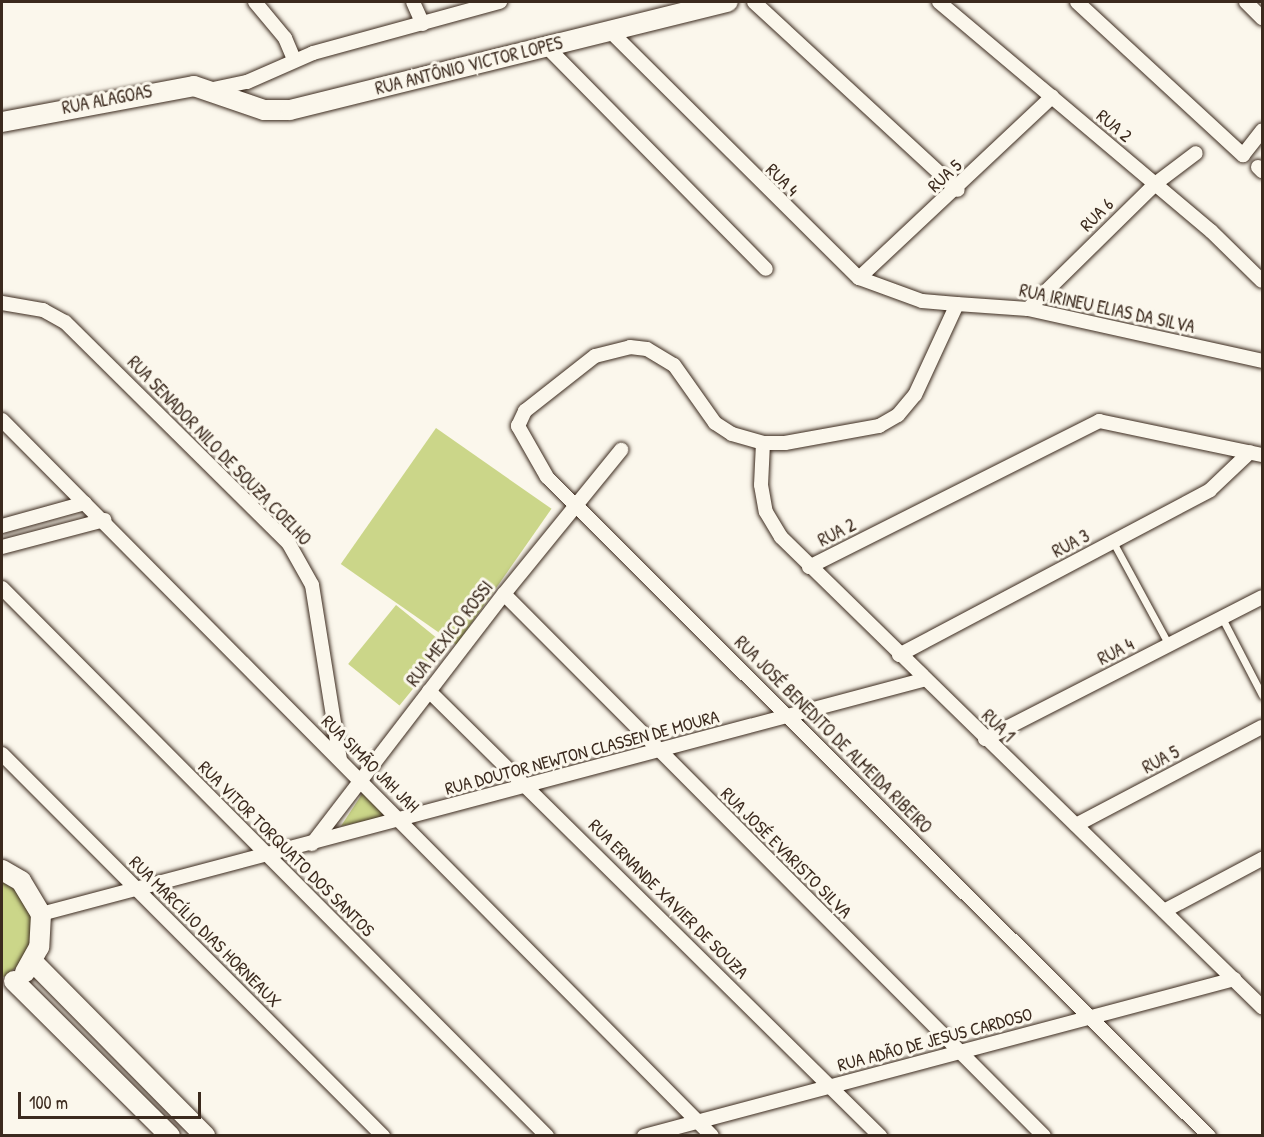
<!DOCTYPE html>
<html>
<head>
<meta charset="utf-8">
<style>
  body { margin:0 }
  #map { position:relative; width:1264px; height:1137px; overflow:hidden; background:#fbf7ec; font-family:"Patrick Hand",sans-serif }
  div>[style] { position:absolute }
  .green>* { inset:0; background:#cbd689; transform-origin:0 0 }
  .roads { filter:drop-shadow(0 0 2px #3b2a1e) drop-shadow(0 0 2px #3b2a1e) }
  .service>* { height:7px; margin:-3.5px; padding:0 3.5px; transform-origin:3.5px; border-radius:3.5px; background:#fbf7ec }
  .minor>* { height:14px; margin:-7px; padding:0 7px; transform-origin:7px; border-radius:7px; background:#fbf7ec }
  .secondary>* { height:20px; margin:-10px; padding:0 10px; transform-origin:10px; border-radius:10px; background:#fbf7ec }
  span { translate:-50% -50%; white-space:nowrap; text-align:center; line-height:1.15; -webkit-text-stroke:6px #fbf7ec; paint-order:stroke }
  .street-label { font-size:18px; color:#3b2a1e }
  .frame { position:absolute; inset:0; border:3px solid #3b2a1e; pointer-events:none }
  .scale { position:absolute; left:18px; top:1092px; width:183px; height:27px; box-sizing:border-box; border:3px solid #3b2a1e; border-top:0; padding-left:8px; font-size:18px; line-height:21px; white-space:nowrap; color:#3b2a1e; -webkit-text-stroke:4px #fbf7ec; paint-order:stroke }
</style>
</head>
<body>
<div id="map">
  <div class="green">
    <div style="left:436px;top:428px;width:141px;height:166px;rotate:35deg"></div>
    <div style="left:396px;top:605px;width:66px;height:76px;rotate:39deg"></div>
    <div style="clip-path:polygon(364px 791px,388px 816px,341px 826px)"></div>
    <div style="clip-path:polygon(2px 882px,16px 890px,32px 915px,34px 935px,22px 963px,2px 978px)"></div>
  </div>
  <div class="roads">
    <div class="service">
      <div style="left:1113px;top:542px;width:117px;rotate:61.5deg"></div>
      <div style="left:1222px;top:618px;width:87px;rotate:62.5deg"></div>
    </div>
    <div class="minor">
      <div style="left:255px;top:2px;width:47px;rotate:50.2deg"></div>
      <div style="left:285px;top:38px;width:23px;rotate:67deg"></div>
      <div style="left:413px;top:2px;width:24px;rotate:66deg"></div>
      <div style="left:754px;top:2px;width:277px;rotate:42.7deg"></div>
      <div style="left:939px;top:2px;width:356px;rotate:40.1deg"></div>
      <div style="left:1211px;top:231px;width:71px;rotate:44.4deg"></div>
      <div style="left:1077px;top:2px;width:226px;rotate:42.7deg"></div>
      <div style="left:1243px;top:155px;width:31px;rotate:-52deg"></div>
      <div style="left:1246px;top:2px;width:23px;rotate:45deg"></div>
      <div style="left:610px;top:31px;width:351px;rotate:44.8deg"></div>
      <div style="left:859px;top:278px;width:67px;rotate:20.1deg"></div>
      <div style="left:922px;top:301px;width:35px;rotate:5deg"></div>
      <div style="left:546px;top:46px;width:313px;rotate:45.4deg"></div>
      <div style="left:213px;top:89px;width:35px;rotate:-12deg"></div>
      <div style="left:247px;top:82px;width:72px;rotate:-23.7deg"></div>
      <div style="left:313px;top:53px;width:194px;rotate:-15.3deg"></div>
      <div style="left:1258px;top:167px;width:6px;rotate:45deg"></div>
      <div style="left:859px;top:278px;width:265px;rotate:-43.2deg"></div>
      <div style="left:2px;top:303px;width:42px;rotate:9.7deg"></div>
      <div style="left:43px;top:310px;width:25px;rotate:29deg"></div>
      <div style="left:65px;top:322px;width:315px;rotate:44.7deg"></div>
      <div style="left:289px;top:544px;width:47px;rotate:60.7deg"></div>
      <div style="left:312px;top:585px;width:177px;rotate:80.9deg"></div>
      <div style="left:1028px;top:309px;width:178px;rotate:-44.5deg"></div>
      <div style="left:1155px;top:184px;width:51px;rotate:-37.1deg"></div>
      <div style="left:2px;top:420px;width:1008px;rotate:45.24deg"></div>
      <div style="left:763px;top:443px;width:42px;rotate:92.7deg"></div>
      <div style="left:761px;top:485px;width:27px;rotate:80deg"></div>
      <div style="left:766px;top:512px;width:29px;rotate:59deg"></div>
      <div style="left:781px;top:537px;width:673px;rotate:44.34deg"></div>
      <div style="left:2px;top:526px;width:86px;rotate:-15.5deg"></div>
      <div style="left:2px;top:547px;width:106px;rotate:-14.8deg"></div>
      <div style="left:809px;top:567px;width:325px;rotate:-26.7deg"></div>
      <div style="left:1099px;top:421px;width:167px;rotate:11.8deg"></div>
      <div style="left:2px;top:588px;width:773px;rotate:45.16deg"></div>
      <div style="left:504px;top:594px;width:765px;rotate:45.11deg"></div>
      <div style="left:899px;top:655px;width:352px;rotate:-27.9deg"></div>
      <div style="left:1210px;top:490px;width:55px;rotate:-43.5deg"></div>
      <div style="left:429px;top:691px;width:634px;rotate:44.62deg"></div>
      <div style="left:985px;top:739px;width:311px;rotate:-27.1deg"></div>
      <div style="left:2px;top:754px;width:540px;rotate:45.08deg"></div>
      <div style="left:1076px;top:825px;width:210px;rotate:-27.8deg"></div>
      <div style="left:312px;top:844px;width:315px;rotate:-52.5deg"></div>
      <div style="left:504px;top:594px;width:186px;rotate:-50.9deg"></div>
      <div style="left:1164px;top:911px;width:111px;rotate:-28deg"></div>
      <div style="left:41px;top:914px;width:913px;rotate:-14.86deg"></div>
      <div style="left:644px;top:1136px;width:611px;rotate:-14.88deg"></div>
      <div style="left:1209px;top:1136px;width:934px;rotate:-135.13deg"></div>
      <div style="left:547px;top:477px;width:59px;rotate:-119.6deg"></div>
      <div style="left:518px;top:426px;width:17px;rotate:-65deg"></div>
      <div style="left:525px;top:411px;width:89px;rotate:-38.2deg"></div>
      <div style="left:595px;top:356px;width:36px;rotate:-14deg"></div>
      <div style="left:630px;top:347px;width:17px;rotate:7deg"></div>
      <div style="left:647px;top:349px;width:31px;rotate:31deg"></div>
      <div style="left:674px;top:365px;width:71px;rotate:54.7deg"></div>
      <div style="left:715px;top:423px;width:20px;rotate:33deg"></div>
      <div style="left:732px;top:434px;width:32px;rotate:16deg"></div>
      <div style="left:763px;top:443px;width:22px"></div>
      <div style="left:785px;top:443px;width:96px;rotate:-10.3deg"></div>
      <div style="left:879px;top:426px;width:22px;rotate:-30deg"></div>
      <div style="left:898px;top:415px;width:26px;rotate:-50deg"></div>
      <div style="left:915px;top:395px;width:100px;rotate:-65.2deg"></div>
      <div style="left:957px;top:304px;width:71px;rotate:4deg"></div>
      <div style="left:1028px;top:309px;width:240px;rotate:12.5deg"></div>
    </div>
    <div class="secondary">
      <div style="left:2px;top:122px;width:195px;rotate:-10.6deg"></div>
      <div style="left:194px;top:86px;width:74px;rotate:18.9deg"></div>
      <div style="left:264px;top:110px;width:26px"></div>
      <div style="left:290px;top:110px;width:451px;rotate:-13.9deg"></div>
      <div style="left:2px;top:870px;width:22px;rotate:30deg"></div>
      <div style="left:21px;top:881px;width:39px;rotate:59deg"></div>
      <div style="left:41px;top:914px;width:33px;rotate:93deg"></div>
      <div style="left:39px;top:947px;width:29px;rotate:119deg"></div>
      <div style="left:33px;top:962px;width:245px;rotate:45.3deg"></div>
      <div style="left:14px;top:981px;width:220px;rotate:44.8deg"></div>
    </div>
  </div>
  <div class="street-label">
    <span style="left:469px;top:66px;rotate:-14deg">RUA ANTÔNIO VICTOR LOPES</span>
    <span style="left:107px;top:100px;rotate:-11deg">RUA ALAGOAS</span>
    <span style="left:1114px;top:126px;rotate:40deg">RUA 2</span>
    <span style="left:945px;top:176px;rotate:-43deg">RUA 5</span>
    <span style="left:782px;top:180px;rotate:45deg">RUA 4</span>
    <span style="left:1097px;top:215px;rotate:-45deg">RUA 6</span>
    <span style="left:1107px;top:309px;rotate:12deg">RUA IRINEU ELIAS DA SILVA</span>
    <span style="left:219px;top:451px;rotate:46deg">RUA SENADOR NILO DE SOUZA COELHO</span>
    <span style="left:837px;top:533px;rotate:-27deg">RUA 2</span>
    <span style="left:1071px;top:544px;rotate:-28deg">RUA 3</span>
    <span style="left:450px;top:634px;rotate:-52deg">RUA MEXICO ROSSI</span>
    <span style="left:1116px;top:652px;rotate:-27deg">RUA 4</span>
    <span style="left:998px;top:726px;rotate:44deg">RUA 1</span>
    <span style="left:833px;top:735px;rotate:45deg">RUA JOSÉ BENEDITO DE ALMEIDA RIBEIRO</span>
    <span style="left:582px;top:753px;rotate:-15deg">RUA DOUTOR NEWTON CLASSEN DE MOURA</span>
    <span style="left:1161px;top:760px;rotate:-28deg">RUA 5</span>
    <span style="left:370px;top:764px;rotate:45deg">RUA SIMÃO JAH JAH</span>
    <span style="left:286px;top:849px;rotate:45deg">RUA VITOR TORQUATO DOS SANTOS</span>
    <span style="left:786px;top:853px;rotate:45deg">RUA JOSÉ EVARISTO SILVA</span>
    <span style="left:668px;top:899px;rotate:45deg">RUA ERNANDE XAVIER DE SOUZA</span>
    <span style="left:205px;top:932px;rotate:45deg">RUA MARCÍLIO DIAS HORNEAUX</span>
    <span style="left:935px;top:1040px;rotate:-15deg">RUA ADÃO DE JESUS CARDOSO</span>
  </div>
  <div class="frame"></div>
  <div class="scale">100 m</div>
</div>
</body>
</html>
